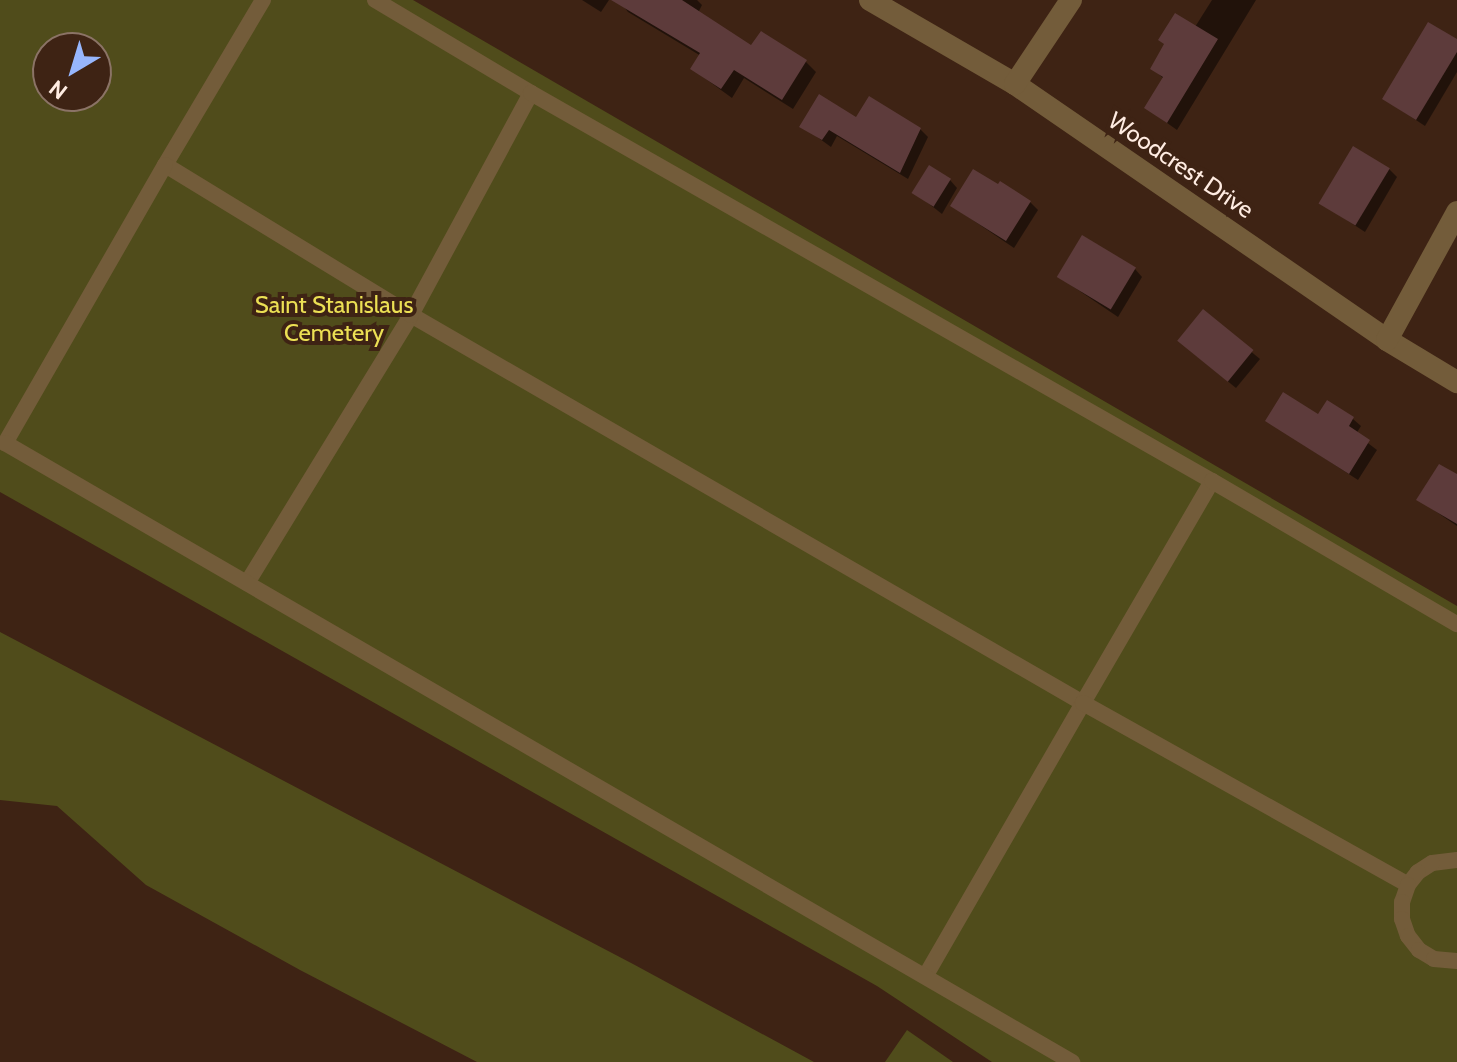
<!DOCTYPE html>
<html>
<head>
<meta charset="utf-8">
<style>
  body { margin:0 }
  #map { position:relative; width:1457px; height:1062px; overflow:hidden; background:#3e2314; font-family:Cabin,sans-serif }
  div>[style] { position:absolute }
  .green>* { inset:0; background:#504c1b }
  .shadow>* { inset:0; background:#0007 }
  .building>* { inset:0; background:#5d3b3b; transform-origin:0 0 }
  .service>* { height:16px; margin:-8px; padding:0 8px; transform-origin:8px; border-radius:8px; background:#735c3a }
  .minor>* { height:22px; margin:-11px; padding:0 11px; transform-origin:11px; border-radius:11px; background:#735c3a }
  span { translate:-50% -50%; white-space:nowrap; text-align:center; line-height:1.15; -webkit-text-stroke:8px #3e2314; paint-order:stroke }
  .street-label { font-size:24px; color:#ffece2 }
  .park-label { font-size:24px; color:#ece054 }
  .north { position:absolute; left:32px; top:32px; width:80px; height:80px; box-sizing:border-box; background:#3e2314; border:2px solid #8b7366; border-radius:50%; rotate:218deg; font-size:22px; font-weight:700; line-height:32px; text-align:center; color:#ffece2 }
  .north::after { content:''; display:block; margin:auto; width:28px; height:36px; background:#97b6fd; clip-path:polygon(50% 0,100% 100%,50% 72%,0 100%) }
</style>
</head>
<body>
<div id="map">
  <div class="green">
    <div style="clip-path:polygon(evenodd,0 0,413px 0,1457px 606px,1457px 1062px,992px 1062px,877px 986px,0 492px,0 0,48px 48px,96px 48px,96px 96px,48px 96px,48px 48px)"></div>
    <div style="clip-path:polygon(0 632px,633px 964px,814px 1062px,477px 1062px,300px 970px,146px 885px,57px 806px,0 800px)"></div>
    <div style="clip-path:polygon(907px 1030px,953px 1062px,885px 1062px)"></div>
  </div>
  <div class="shadow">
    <div style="clip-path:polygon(582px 0,609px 0,601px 12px)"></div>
    <div style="clip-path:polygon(619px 0,697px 0,702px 5px,698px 13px,752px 48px,806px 62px,816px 72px,793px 109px,744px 78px,732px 98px,692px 69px,701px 56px,628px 12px)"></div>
    <div style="clip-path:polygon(1212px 0,1256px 0,1177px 130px,1146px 108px,1164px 79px,1152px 68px,1195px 27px)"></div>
    <div style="clip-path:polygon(1457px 41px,1457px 72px,1425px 126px,1384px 99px)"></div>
    <div style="clip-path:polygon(857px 120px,920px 129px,928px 137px,908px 179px,837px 136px,831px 147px,802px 126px)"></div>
    <div style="clip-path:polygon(1389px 169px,1397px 177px,1365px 232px,1322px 204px)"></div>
    <div style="clip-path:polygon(950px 180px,957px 188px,942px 214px,914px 192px)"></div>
    <div style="clip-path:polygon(1030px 202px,1038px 210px,1014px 248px,952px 206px)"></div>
    <div style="clip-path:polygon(1135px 269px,1142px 277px,1118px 317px,1059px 277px)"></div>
    <div style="clip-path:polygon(1203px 312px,1260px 359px,1236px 388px,1188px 349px)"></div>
    <div style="clip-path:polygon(1328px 403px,1353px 419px,1361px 426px,1356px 434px,1377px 450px,1358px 480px,1267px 421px,1319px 417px)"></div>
    <div style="clip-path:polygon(1457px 477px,1457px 526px,1419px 500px)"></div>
  </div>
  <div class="building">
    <div style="clip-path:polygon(611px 0,682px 0,751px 45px,761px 31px,807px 60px,782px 100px,734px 70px,721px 89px,690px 69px,700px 53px)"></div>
    <div style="clip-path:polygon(1175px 13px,1218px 39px,1167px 123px,1144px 108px,1163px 77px,1150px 69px,1164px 44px,1158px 40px)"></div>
    <div style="clip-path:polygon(1428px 22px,1457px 39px,1457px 52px,1416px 120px,1382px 99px)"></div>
    <div style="clip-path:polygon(819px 94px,856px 117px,869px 96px,921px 128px,900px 173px,829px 130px,822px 140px,799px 127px)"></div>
    <div style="left:1353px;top:146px;width:43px;height:67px;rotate:31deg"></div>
    <div style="left:929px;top:165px;width:26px;height:33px;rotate:32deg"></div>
    <div style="clip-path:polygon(973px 169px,998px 184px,1000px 181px,1031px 201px,1006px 241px,950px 206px)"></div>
    <div style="left:1082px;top:235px;width:63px;height:49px;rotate:31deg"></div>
    <div style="left:1203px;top:309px;width:65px;height:41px;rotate:39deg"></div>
    <div style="clip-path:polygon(1283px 392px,1318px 414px,1327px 400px,1354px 417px,1349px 426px,1370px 440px,1349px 474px,1265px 421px)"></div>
    <div style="clip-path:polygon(1439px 464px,1457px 474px,1457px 524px,1416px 500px)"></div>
  </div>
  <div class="service">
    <div style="left:375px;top:0;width:182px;rotate:30.8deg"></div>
    <div style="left:531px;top:93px;width:252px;rotate:118.4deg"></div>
    <div style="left:411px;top:315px;width:776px;rotate:30deg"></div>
    <div style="left:1083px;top:703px;width:314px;rotate:120deg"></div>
    <div style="left:531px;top:93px;width:784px;rotate:29.67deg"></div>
    <div style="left:1212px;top:481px;width:257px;rotate:120.2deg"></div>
    <div style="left:1083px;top:703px;width:372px;rotate:29.2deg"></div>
    <div style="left:165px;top:165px;width:192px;rotate:-59.3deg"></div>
    <div style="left:1212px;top:481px;width:284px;rotate:30.3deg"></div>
    <div style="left:247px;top:583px;width:314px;rotate:-58.5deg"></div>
    <div style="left:411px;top:315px;width:288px;rotate:-148.6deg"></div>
    <div style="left:165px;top:165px;width:321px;rotate:119.9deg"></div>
    <div style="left:5px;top:443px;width:1234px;rotate:30.12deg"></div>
    <div style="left:1457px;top:860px;width:25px;rotate:173deg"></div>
    <div style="left:1432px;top:863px;width:17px;rotate:147deg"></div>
    <div style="left:1418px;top:872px;width:16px;rotate:128deg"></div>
    <div style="left:1408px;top:885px;width:18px;rotate:109deg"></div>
    <div style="left:1402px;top:902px;width:17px;rotate:90deg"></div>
    <div style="left:1402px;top:919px;width:18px;rotate:71deg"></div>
    <div style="left:1408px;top:936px;width:18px;rotate:52deg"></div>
    <div style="left:1419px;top:950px;width:17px;rotate:31deg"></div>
    <div style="left:1434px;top:959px;width:23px;rotate:5deg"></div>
  </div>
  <div class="minor">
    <div style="left:870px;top:0;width:168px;rotate:30.1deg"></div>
    <div style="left:1015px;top:84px;width:452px;rotate:34.5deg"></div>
    <div style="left:1387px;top:340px;width:82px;rotate:31deg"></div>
    <div style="left:1015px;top:84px;width:101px;rotate:-56.3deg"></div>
    <div style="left:1387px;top:340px;width:146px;rotate:-61.3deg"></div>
  </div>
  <div class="street-label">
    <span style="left:1181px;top:165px;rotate:34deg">Woodcrest Drive</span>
  </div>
  <div class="park-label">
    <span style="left:334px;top:319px">Saint Stanislaus<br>Cemetery</span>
  </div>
  <div class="north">N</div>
</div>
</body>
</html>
